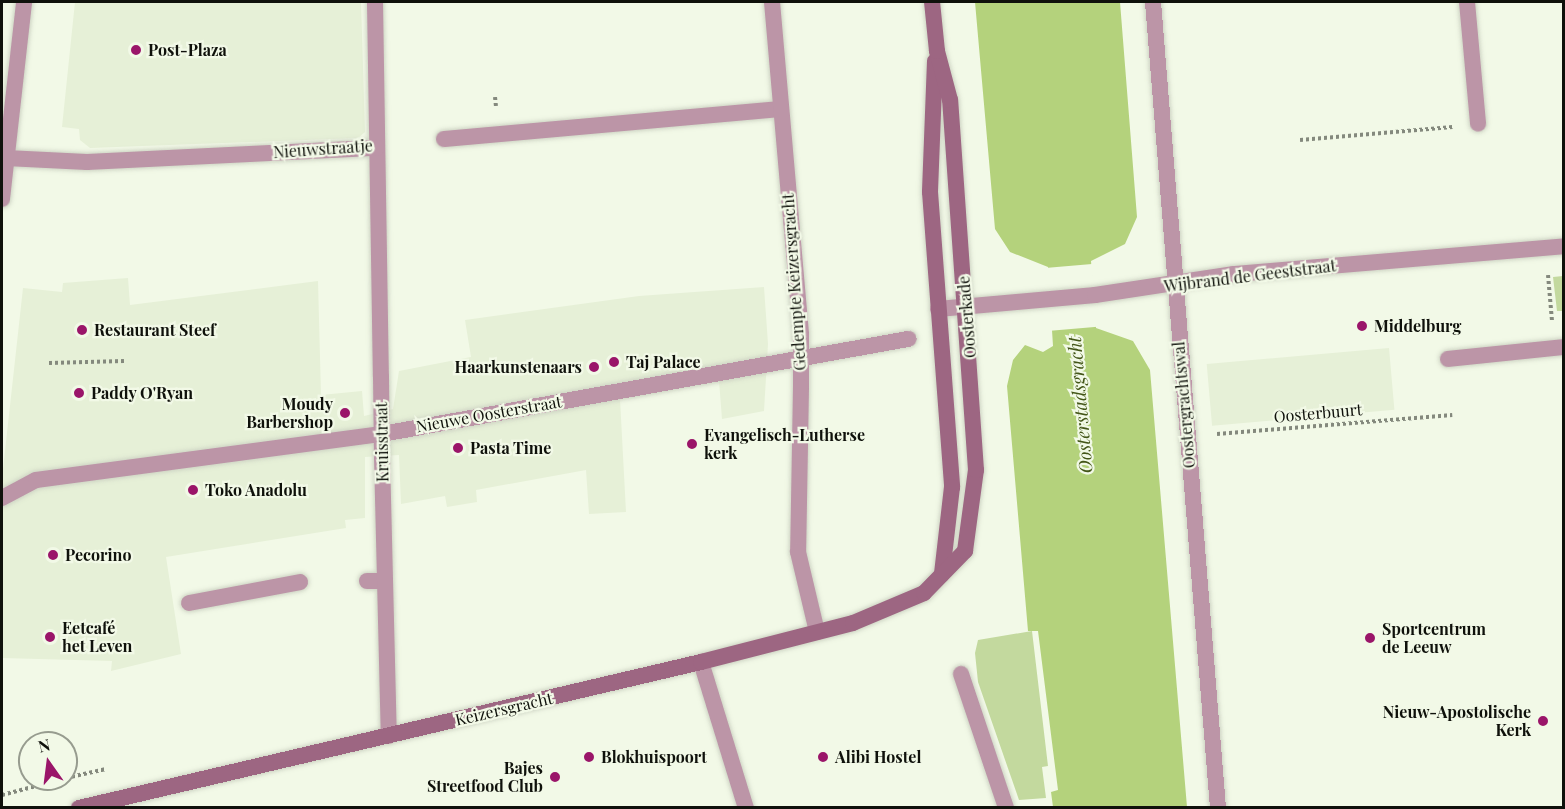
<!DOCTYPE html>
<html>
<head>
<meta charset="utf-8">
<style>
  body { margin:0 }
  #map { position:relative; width:1565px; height:809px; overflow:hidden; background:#f2f9e7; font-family:"Playfair Display",serif }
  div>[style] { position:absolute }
  .built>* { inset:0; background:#e6f0d7; transform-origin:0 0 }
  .green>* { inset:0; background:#c3d99e }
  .water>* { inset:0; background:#b4d27c }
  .pier>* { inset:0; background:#f2f9e7; transform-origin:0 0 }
  .path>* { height:4px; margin-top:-2px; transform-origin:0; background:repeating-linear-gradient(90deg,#84897d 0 3px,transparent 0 6px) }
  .roads { filter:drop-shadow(0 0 2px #ced4c4) drop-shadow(0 0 2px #ced4c4) }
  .service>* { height:16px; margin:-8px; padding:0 8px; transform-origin:8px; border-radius:8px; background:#bc95a7 }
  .pedestrian>* { height:16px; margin:-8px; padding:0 8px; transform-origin:8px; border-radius:8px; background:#bc95a7 }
  .minor>* { height:16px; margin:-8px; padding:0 8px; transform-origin:8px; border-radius:8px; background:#bc95a7 }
  .tertiary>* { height:16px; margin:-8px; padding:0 8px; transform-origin:8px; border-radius:8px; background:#bc95a7 }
  .secondary>* { height:16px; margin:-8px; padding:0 8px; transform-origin:8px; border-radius:8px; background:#9d6682 }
  .dots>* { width:16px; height:16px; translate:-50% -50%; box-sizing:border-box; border:3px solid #f2f9e7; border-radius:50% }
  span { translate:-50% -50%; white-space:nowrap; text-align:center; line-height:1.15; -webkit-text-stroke:4.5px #f2f9e7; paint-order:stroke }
  .poi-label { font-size:16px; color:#0f110b; font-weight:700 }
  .left { translate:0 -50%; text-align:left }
  .right { translate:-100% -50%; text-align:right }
  .street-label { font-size:16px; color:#0f110b }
  .water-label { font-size:18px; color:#435618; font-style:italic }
  .frame { position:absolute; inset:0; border:3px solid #0f110b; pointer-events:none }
  .north { position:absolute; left:18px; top:731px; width:60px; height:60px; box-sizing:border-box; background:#f2f9e7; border:2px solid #979c8f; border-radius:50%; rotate:346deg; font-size:16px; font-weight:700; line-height:24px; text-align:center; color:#0f110b }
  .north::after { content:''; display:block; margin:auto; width:21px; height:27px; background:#9a1569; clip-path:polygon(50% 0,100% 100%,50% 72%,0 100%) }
</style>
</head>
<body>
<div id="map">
  <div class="built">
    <div style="clip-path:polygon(75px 2px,361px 2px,365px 132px,358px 138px,90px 148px,80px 140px,79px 129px,62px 127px)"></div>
    <div style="clip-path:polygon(128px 278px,130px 305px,318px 281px,321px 395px,362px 391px,364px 416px,393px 409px,399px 371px,471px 357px,465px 320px,639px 296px,764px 287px,768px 344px,764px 411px,722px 419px,719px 381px,620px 399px,626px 512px,589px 514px,586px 470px,476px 490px,477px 502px,447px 507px,445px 496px,401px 504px,399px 455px,365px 457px,365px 518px,345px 520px,346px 528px,166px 557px,181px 654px,111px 671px,112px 661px,2px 658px,2px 478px,23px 288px,62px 292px,63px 283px)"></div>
    <div style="left:1389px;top:348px;width:62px;height:183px;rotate:85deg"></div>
  </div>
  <div class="green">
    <div style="clip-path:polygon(1563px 276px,1563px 311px,1557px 311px,1553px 277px)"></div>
    <div style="clip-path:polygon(1032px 631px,1048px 766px,1042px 767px,1046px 798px,1019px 800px,978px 682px,975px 653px,978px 640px)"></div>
  </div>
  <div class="water">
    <div style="clip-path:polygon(975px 2px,1120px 2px,1137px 217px,1125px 244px,1091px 261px,1096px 328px,1133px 341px,1150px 370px,1187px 807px,1053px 807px,1051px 792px,1058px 790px,1038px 631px,1028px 631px,1007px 386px,1013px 360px,1025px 345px,1043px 352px,1053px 346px,1048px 267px,1010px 252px,995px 229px)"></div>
  </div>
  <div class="pier">
    <div style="left:1092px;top:264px;width:63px;height:47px;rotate:85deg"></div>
  </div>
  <div class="path">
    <div style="left:495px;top:97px;width:9px;rotate:84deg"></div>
    <div style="left:1300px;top:140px;width:153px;rotate:-4.9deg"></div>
    <div style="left:1548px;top:275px;width:46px;rotate:85deg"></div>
    <div style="left:49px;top:363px;width:75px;rotate:-1.5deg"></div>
    <div style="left:1217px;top:434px;width:236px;rotate:-4.6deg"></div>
    <div style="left:66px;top:778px;width:41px;rotate:-12.7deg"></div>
    <div style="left:2px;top:795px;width:63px;rotate:-14.7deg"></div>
  </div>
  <div class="roads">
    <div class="service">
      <div style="left:1467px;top:2px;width:122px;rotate:84.8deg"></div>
      <div style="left:444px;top:139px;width:338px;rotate:-5.1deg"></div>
      <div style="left:1448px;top:359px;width:117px;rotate:-5.9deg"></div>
      <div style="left:367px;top:581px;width:18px"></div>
      <div style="left:189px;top:603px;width:113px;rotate:-10.7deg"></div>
      <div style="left:701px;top:662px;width:153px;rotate:72.9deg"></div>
      <div style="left:961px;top:674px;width:141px;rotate:71.4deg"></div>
    </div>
    <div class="pedestrian">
      <div style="left:801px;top:335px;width:52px;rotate:90deg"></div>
      <div style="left:381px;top:377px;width:80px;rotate:89.3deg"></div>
      <div style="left:2px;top:498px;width:38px;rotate:-28deg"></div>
      <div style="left:36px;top:480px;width:349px;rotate:-7.6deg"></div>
      <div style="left:382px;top:434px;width:535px;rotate:-10.24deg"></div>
    </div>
    <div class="minor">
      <div style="left:375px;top:2px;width:375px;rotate:89.1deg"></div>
      <div style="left:772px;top:2px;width:334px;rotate:85deg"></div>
      <div style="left:1153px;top:2px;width:809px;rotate:85.39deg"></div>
      <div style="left:6px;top:158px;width:81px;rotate:2.8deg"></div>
      <div style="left:87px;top:162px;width:290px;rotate:-2.8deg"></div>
      <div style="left:2px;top:199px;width:198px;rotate:-83.6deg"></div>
      <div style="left:801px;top:387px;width:165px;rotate:91deg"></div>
      <div style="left:798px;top:552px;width:82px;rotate:76.6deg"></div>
      <div style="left:382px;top:457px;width:279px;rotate:88.6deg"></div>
    </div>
    <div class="tertiary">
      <div style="left:938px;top:309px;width:158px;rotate:-5.1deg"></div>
      <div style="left:1095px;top:295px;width:141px;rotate:-8.6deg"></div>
      <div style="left:1234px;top:274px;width:331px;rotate:-4.8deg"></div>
    </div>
    <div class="secondary">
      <div style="left:935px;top:61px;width:131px;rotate:92.2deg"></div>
      <div style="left:930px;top:192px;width:296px;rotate:85.7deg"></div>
      <div style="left:952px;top:487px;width:88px;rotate:96.6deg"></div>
      <div style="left:79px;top:808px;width:639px;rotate:-13.21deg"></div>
      <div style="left:701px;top:662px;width:157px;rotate:-14.4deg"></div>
      <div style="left:853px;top:623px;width:77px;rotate:-22.9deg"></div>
      <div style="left:924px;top:593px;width:59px;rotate:-45.7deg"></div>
      <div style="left:965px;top:551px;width:82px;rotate:-82.3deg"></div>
      <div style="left:976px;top:470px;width:371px;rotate:-94deg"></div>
      <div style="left:950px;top:100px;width:51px;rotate:-104.9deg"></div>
      <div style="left:937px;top:51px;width:49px;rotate:-95.8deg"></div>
    </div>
  </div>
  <div class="dots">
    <div style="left:136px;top:50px;background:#9a1569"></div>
    <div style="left:1362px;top:326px;background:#9a1569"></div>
    <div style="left:82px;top:330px;background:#9a1569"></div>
    <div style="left:614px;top:362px;background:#9a1569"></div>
    <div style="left:594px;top:367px;background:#9a1569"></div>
    <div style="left:79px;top:393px;background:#9a1569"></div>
    <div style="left:345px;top:413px;background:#9a1569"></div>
    <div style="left:692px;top:444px;background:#9a1569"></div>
    <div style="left:458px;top:448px;background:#9a1569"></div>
    <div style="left:193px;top:490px;background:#9a1569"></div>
    <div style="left:53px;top:555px;background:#9a1569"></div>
    <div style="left:50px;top:637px;background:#9a1569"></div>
    <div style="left:1370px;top:638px;background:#9a1569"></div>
    <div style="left:1543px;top:721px;background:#9a1569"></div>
    <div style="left:589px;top:757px;background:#9a1569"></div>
    <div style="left:823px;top:757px;background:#9a1569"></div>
    <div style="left:555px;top:777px;background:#9a1569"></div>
  </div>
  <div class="poi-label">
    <span class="left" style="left:148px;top:50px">Post-Plaza</span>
    <span class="left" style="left:1374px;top:326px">Middelburg</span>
    <span class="left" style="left:94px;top:330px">Restaurant Steef</span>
    <span class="left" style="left:626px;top:362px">Taj Palace</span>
    <span class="right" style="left:582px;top:367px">Haarkunstenaars</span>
    <span class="left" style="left:91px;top:393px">Paddy O'Ryan</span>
    <span class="right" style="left:333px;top:413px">Moudy<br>Barbershop</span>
    <span class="left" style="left:704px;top:444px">Evangelisch-Lutherse<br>kerk</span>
    <span class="left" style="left:470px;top:448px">Pasta Time</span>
    <span class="left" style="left:205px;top:490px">Toko Anadolu</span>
    <span class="left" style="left:65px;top:555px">Pecorino</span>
    <span class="left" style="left:62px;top:637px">Eetcafé<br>het Leven</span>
    <span class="left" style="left:1382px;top:638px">Sportcentrum<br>de Leeuw</span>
    <span class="right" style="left:1531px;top:721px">Nieuw-Apostolische<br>Kerk</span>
    <span class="left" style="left:601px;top:757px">Blokhuispoort</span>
    <span class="left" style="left:835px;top:757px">Alibi Hostel</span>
    <span class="right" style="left:543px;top:777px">Bajes<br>Streetfood Club</span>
  </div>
  <div class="street-label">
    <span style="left:323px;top:149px;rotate:-4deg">Nieuwstraatje</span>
    <span style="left:1250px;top:276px;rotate:-7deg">Wijbrand de Geeststraat</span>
    <span style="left:794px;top:282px;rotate:-94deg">Gedempte Keizersgracht</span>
    <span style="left:967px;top:317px;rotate:-95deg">Oosterkade</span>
    <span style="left:1184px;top:405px;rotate:-95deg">Oostergrachtswal</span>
    <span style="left:1318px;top:413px;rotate:-5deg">Oosterbuurt</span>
    <span style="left:489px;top:414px;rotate:-10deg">Nieuwe Oosterstraat</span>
    <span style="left:382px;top:442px;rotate:-91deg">Kruisstraat</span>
    <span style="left:504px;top:709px;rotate:-13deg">Keizersgracht</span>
  </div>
  <div class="water-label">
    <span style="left:1080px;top:405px;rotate:-95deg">Oosterstadsgracht</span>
  </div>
  <div class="frame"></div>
  <div class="north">N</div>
</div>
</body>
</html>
